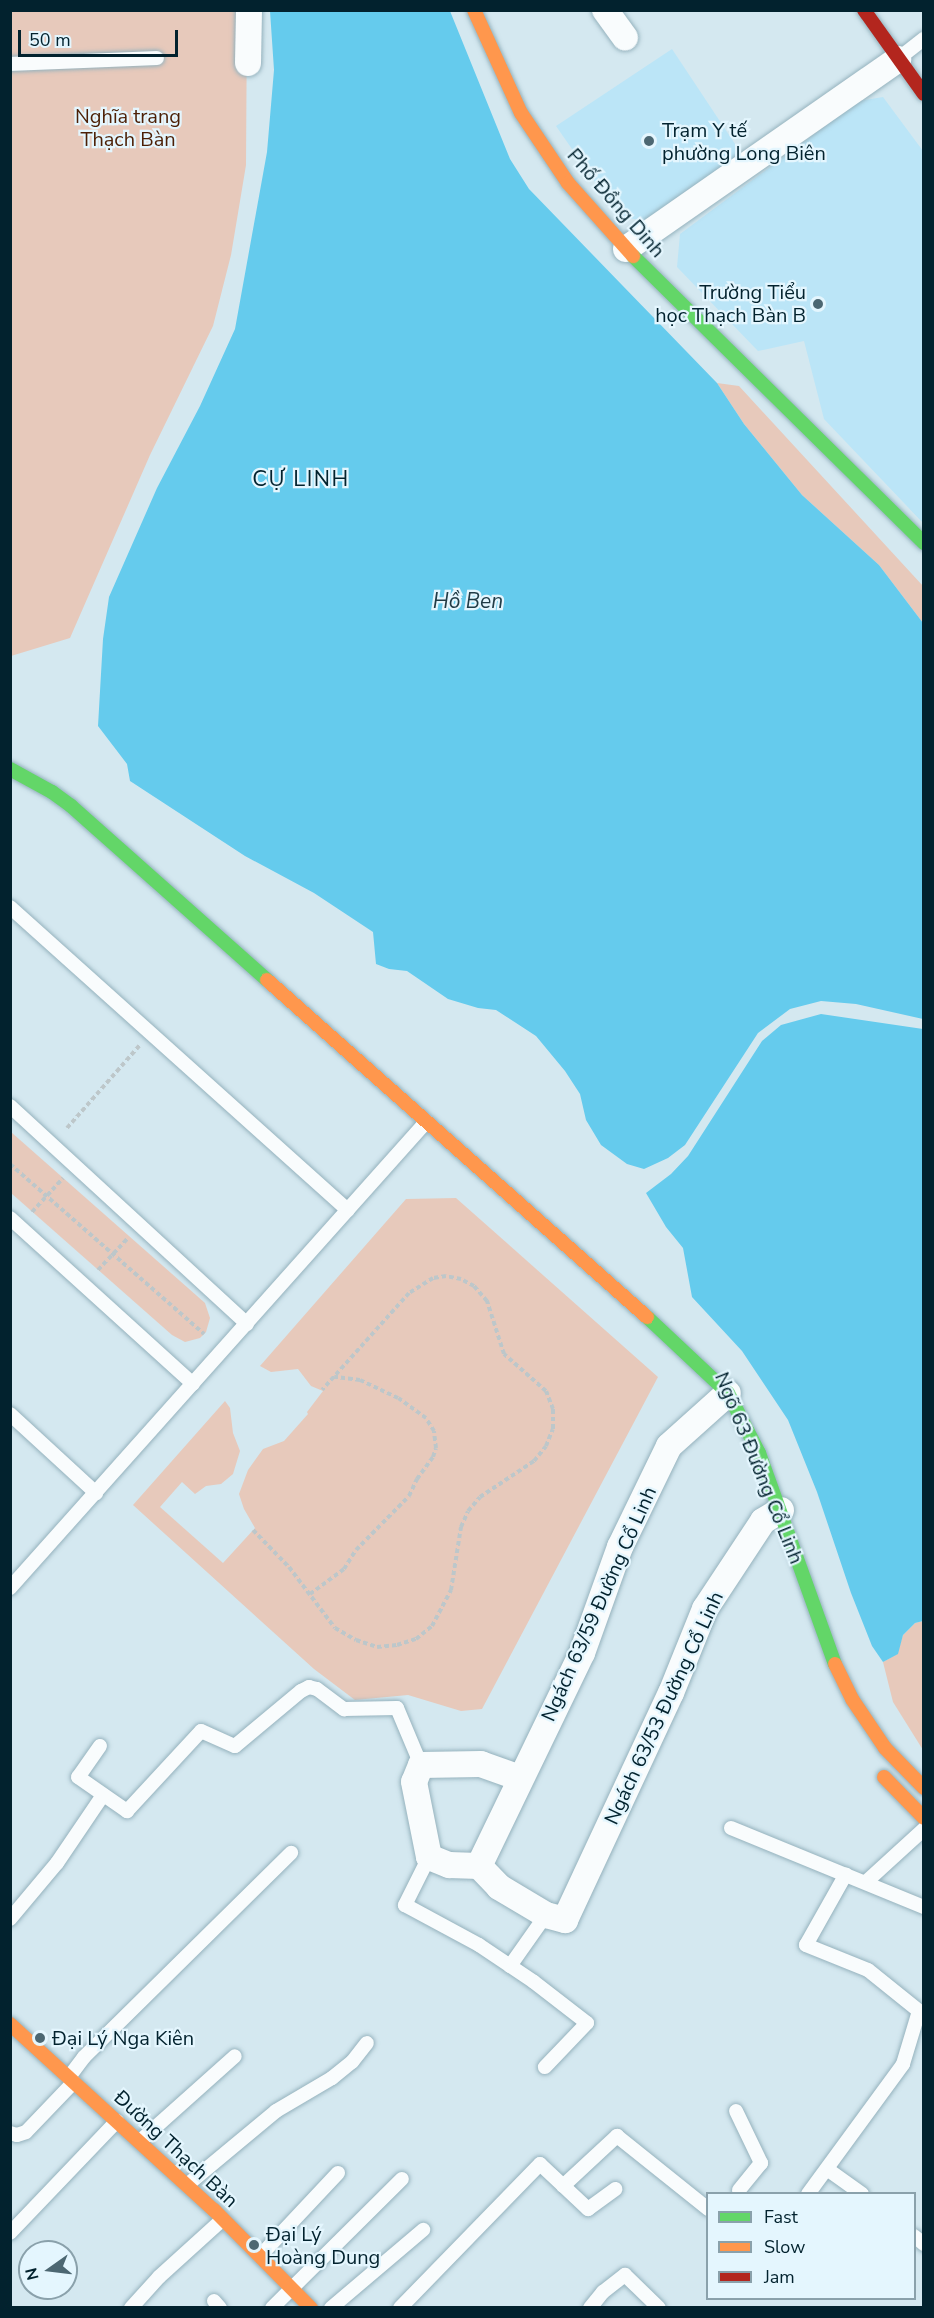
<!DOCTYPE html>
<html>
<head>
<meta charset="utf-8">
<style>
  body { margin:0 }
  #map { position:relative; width:934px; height:2318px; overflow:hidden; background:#d4e8f0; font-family:"Nunito Sans",sans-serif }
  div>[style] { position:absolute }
  .built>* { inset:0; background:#bbe5f7 }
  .green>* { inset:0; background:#e7c9bb }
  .water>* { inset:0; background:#65cbed }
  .path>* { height:4px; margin-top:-2px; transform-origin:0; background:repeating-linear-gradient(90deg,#bdc7ca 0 4.5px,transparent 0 7.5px) }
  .roads { filter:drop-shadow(0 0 2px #95b2bd) drop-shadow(0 0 2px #95b2bd) }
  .lane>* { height:14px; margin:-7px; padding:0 7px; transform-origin:7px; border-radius:7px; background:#f9fcfd }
  .street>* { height:26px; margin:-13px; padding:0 13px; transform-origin:13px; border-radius:13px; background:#f9fcfd }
  .fast>* { height:14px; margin:-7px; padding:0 7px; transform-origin:7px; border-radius:7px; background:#63d668 }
  .slow>* { height:14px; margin:-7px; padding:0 7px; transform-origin:7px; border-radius:7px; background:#ff974d }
  .jam>* { height:14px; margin:-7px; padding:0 7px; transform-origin:7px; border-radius:7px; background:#b3261e }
  .dots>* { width:16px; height:16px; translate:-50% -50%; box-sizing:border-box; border:3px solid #e4f6fe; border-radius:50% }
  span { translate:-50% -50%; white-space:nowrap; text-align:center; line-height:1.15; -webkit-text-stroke:4.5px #e4f6fe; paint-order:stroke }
  .park-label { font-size:20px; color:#4c1f05 }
  .poi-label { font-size:20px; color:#02222e }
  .left { translate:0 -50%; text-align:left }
  .right { translate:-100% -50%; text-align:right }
  .street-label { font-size:20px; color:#02222e }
  .water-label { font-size:21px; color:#213c47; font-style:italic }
  .quarter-label { font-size:22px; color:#02222e; letter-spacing:1.5px }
  .frame { position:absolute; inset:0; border:12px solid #02222e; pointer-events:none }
  .legend { position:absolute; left:706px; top:2192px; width:210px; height:108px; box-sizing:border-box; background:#e4f6fe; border:2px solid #8aa1ab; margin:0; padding:8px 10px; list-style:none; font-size:18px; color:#02222e }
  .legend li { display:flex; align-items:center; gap:12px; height:30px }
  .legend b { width:30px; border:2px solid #8aa1ab }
  .north { position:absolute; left:18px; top:2240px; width:60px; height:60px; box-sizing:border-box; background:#e4f6fe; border:2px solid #8aa1ab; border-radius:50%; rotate:256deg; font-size:16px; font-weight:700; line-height:24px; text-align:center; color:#02222e }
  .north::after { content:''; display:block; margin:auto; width:21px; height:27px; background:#4c6772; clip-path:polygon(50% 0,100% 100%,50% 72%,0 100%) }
  .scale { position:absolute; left:18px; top:30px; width:160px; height:27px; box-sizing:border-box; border:3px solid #02222e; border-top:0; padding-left:8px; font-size:18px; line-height:21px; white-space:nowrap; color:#02222e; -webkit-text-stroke:4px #e4f6fe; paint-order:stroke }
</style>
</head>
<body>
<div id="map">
  <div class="built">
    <div style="clip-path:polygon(672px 49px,743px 156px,657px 224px,625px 217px,604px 195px,556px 126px)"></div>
    <div style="clip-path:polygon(883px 97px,923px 151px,923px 523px,824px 419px,804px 341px,758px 351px,677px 267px,680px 234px,859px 101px)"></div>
  </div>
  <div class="green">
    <div style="clip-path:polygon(11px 11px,247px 11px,246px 165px,231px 255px,213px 326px,150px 455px,70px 638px,11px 656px)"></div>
    <div style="clip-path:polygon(717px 383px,739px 386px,923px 586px,923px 623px,879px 565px,802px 495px,744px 424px)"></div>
    <div style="clip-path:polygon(11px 1132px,205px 1303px,210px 1318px,206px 1332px,200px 1338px,185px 1342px,172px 1335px,11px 1193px)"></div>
    <div style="clip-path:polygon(456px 1198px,658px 1377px,482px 1709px,461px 1711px,408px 1695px,355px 1700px,314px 1669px,133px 1505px,225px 1401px,230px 1408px,233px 1433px,240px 1451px,233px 1474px,221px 1484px,206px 1486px,195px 1494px,182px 1482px,160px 1507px,223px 1563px,255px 1528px,244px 1509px,239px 1494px,248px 1470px,263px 1449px,284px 1441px,308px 1414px,307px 1412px,323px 1391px,311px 1386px,298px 1369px,271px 1372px,260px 1366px,406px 1199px)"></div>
    <div style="clip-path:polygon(923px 1621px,923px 1750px,893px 1702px,883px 1662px,897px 1654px,903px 1635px,915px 1623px)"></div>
  </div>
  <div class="water">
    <div style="clip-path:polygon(270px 11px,450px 11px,510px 159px,529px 189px,717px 383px,744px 424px,802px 495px,879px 565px,923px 623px,923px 1019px,856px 1004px,821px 1001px,790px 1009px,758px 1033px,685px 1145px,668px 1158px,644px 1169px,627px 1164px,601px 1145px,586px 1120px,580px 1094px,565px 1071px,536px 1036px,496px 1010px,478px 1008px,448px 999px,407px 971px,389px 969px,376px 964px,373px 932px,314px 893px,245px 856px,130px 781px,127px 764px,98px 726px,103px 639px,109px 597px,157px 488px,200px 406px,235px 329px,267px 152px,274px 70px)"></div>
    <div style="clip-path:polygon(821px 1014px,923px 1029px,923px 1621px,915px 1623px,903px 1635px,898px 1654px,883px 1662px,872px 1646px,851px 1593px,817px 1492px,788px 1420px,742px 1351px,692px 1297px,683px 1248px,666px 1227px,646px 1193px,671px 1174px,688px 1156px,762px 1041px,781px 1025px)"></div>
  </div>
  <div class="path">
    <div style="left:67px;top:1128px;width:111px;rotate:-48.7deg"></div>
    <div style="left:10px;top:1164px;width:258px;rotate:41.2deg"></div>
    <div style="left:32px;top:1212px;width:46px;rotate:-47.6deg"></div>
    <div style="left:98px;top:1270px;width:44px;rotate:-46.8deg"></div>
    <div style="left:253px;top:1530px;width:52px;rotate:45.8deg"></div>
    <div style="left:289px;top:1567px;width:76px;rotate:53deg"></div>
    <div style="left:335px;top:1628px;width:24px;rotate:30deg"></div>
    <div style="left:356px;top:1640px;width:22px;rotate:18deg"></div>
    <div style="left:377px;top:1647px;width:20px;rotate:-6deg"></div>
    <div style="left:397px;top:1645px;width:20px;rotate:-18deg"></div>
    <div style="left:416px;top:1639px;width:21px;rotate:-39deg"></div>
    <div style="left:432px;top:1626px;width:41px;rotate:-62.2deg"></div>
    <div style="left:451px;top:1590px;width:64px;rotate:-81deg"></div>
    <div style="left:461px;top:1527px;width:17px;rotate:-66deg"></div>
    <div style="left:468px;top:1511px;width:18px;rotate:-49deg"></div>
    <div style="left:480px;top:1497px;width:65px;rotate:-33.7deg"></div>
    <div style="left:534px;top:1461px;width:19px;rotate:-51deg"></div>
    <div style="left:546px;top:1446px;width:18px;rotate:-68deg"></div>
    <div style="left:553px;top:1429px;width:20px;rotate:-90deg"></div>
    <div style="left:553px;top:1409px;width:19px;rotate:-111deg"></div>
    <div style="left:546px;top:1391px;width:56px;rotate:-138.6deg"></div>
    <div style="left:504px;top:1354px;width:56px;rotate:-107.8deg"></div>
    <div style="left:487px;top:1301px;width:20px;rotate:-131deg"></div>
    <div style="left:474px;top:1286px;width:15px;rotate:-152deg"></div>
    <div style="left:461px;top:1279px;width:15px;rotate:-169deg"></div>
    <div style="left:446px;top:1276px;width:13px;rotate:171deg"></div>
    <div style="left:433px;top:1278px;width:28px;rotate:148deg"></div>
    <div style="left:409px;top:1293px;width:130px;rotate:131.9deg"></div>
    <div style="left:310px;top:1594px;width:42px;rotate:-36.3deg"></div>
    <div style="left:344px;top:1569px;width:22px;rotate:-58deg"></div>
    <div style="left:356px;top:1550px;width:76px;rotate:-45.5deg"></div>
    <div style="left:409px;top:1496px;width:19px;rotate:-65deg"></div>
    <div style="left:417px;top:1479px;width:27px;rotate:-54deg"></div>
    <div style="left:433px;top:1457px;width:9px;rotate:-72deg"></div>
    <div style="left:436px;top:1448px;width:17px;rotate:-97deg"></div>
    <div style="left:434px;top:1431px;width:15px;rotate:-122deg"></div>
    <div style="left:426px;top:1418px;width:34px;rotate:-144deg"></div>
    <div style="left:398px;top:1398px;width:42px;rotate:-154.7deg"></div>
    <div style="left:360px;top:1380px;width:26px;rotate:-173deg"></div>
  </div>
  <div class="roads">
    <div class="lane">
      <div style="left:898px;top:59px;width:33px;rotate:-38deg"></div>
      <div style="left:10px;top:64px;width:147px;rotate:-2.3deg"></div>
      <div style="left:10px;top:907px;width:454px;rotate:41.9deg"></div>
      <div style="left:10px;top:1106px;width:322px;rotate:42.6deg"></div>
      <div style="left:10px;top:1218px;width:247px;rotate:42.2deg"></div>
      <div style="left:10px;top:1414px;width:117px;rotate:42.6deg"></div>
      <div style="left:10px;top:1588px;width:625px;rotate:-48.24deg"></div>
      <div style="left:100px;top:1746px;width:38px;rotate:125deg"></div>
      <div style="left:78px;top:1777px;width:60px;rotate:34.8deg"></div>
      <div style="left:127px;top:1811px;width:109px;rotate:-47.2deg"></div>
      <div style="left:201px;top:1731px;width:37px;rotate:24deg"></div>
      <div style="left:235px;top:1746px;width:86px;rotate:-39.8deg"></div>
      <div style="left:301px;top:1691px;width:9px;rotate:-27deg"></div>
      <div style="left:309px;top:1687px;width:8px;rotate:14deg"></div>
      <div style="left:317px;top:1689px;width:34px;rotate:37deg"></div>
      <div style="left:344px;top:1709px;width:53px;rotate:-1.1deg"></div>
      <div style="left:397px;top:1708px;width:62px;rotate:67.2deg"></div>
      <div style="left:731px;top:1828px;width:209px;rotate:22.3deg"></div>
      <div style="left:429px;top:1857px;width:54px;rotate:116.6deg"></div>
      <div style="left:405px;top:1905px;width:84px;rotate:28.4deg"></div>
      <div style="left:479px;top:1945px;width:66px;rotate:33.9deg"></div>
      <div style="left:534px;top:1982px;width:67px;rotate:37.7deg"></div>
      <div style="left:587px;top:2023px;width:61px;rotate:133.7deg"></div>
      <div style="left:866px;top:1882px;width:79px;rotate:-42.4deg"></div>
      <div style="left:10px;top:1919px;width:73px;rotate:-50deg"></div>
      <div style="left:57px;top:1863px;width:82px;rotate:-55.9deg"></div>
      <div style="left:510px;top:1966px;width:62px;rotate:-54.8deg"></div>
      <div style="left:69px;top:2077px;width:25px;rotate:-53deg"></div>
      <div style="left:84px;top:2057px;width:291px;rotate:-44.6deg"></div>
      <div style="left:736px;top:2111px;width:58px;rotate:64.3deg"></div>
      <div style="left:761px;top:2163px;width:35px;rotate:129deg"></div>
      <div style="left:10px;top:2133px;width:7px;rotate:16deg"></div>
      <div style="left:17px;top:2135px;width:9px;rotate:-18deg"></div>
      <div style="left:26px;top:2132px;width:69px;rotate:-46.2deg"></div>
      <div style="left:140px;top:2141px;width:127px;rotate:-41.8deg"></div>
      <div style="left:827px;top:2169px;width:43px;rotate:35.5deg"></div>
      <div style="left:187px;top:2185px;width:116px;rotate:-39.7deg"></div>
      <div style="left:276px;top:2111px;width:65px;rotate:-30.5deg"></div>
      <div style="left:332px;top:2078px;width:26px;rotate:-39deg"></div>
      <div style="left:352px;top:2062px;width:24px;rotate:-52deg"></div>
      <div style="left:563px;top:2186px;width:74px;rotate:-42.8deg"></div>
      <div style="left:617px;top:2136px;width:117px;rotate:38.7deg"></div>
      <div style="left:808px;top:2194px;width:161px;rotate:-53.8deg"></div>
      <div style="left:903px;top:2064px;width:55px;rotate:-73.2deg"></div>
      <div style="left:919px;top:2011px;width:65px;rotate:-141.2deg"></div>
      <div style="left:868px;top:1970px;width:67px;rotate:-158deg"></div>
      <div style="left:806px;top:1945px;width:81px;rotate:-60.6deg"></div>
      <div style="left:10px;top:2233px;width:155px;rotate:-46.3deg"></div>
      <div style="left:914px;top:2236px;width:13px;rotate:39deg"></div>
      <div style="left:260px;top:2256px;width:114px;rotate:-46.8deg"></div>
      <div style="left:214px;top:2301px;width:9px;rotate:49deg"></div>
      <div style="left:131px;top:2308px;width:42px;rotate:-47.9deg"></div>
      <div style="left:159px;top:2277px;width:86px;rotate:-42.2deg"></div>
      <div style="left:272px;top:2308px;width:183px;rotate:-44.8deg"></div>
      <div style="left:331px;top:2308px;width:121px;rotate:-40.3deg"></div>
      <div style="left:400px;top:2308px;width:201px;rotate:-45.8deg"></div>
      <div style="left:540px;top:2164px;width:66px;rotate:43.2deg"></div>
      <div style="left:588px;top:2209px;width:34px;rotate:-36deg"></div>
      <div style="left:590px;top:2308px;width:21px;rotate:-51deg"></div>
      <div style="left:603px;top:2292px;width:28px;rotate:-38deg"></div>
      <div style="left:625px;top:2275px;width:47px;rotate:44.1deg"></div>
    </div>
    <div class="street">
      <div style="left:605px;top:10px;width:34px;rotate:54deg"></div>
      <div style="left:248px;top:63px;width:53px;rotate:-88.9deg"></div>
      <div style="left:626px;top:249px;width:332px;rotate:-34.9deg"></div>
      <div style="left:520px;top:1778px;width:41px;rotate:-160.3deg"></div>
      <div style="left:481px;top:1764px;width:60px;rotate:179deg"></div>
      <div style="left:421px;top:1765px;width:18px;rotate:112deg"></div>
      <div style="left:414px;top:1782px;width:76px;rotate:78.7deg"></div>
      <div style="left:429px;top:1857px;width:22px;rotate:22deg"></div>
      <div style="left:449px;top:1865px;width:30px;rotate:2deg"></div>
      <div style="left:479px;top:1866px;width:29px;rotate:46deg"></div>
      <div style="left:499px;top:1887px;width:55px;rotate:30.8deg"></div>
      <div style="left:546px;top:1915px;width:20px;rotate:15deg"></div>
      <div style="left:565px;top:1920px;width:251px;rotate:-65deg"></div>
      <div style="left:671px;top:1693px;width:91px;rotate:-68deg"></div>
      <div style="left:705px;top:1609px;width:105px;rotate:-56.6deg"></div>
      <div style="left:763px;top:1521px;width:21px;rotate:-31deg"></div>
      <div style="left:479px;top:1866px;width:237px;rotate:-64.2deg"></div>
      <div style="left:582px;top:1653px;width:113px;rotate:-70.3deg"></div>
      <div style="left:620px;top:1547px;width:112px;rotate:-64.1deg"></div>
      <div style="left:669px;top:1446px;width:79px;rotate:-41.9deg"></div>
    </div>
    <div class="fast">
      <div style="left:633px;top:256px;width:409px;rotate:44.6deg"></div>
      <div style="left:10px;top:769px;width:48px;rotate:28.7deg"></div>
      <div style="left:52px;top:792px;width:24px;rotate:36deg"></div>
      <div style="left:71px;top:806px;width:262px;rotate:41.6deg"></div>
      <div style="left:647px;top:1317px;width:111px;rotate:43.2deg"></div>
      <div style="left:728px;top:1393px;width:68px;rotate:62.7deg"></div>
      <div style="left:759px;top:1453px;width:224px;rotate:70.2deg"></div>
    </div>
    <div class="slow">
      <div style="left:474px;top:10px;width:113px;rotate:65.5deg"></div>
      <div style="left:521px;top:113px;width:84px;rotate:56.1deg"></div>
      <div style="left:568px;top:183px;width:98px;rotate:48.3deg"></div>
      <div style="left:267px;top:980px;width:508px;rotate:41.57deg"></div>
      <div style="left:835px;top:1664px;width:39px;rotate:64deg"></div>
      <div style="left:852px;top:1699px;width:59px;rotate:56deg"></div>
      <div style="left:885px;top:1748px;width:56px;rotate:45.7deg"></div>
      <div style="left:884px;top:1777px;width:57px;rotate:45.7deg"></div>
      <div style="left:10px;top:2024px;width:276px;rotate:42.4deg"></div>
      <div style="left:214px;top:2210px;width:138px;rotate:45.3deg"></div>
    </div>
    <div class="jam">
      <div style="left:864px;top:10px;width:103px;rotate:54.5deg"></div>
    </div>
  </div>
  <div class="dots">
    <div style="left:649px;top:141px;background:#4c6772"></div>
    <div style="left:818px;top:304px;background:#4c6772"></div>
    <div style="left:40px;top:2038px;background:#4c6772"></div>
    <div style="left:254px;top:2245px;background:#4c6772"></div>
  </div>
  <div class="park-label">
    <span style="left:128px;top:128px">Nghĩa trang<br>Thạch Bàn</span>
  </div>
  <div class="poi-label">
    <span class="left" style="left:662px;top:142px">Trạm Y tế<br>phường Long Biên</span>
    <span class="right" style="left:806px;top:304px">Trường Tiểu<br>học Thạch Bàn B</span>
    <span class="left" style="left:52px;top:2038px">Đại Lý Nga Kiên</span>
    <span class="left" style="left:266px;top:2246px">Đại Lý<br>Hoàng Dung</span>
  </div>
  <div class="street-label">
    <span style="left:616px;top:203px;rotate:49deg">Phố Đồng Dinh</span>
    <span style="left:759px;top:1468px;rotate:68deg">Ngõ 63 Đường Cổ Linh</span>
    <span style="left:599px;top:1604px;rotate:-66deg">Ngách 63/59 Đường Cổ Linh</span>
    <span style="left:664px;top:1708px;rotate:-65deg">Ngách 63/53 Đường Cổ Linh</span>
    <span style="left:176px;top:2149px;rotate:43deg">Đường Thạch Bàn</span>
  </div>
  <div class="water-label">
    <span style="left:468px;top:601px">Hồ Ben</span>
  </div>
  <div class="quarter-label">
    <span style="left:301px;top:480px">CỰ LINH</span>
  </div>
  <div class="frame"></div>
  <ul class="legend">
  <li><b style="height:8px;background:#63d668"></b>Fast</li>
  <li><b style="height:8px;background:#ff974d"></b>Slow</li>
  <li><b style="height:8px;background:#b3261e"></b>Jam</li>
  </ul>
  <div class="north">N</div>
  <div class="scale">50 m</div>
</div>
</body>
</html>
